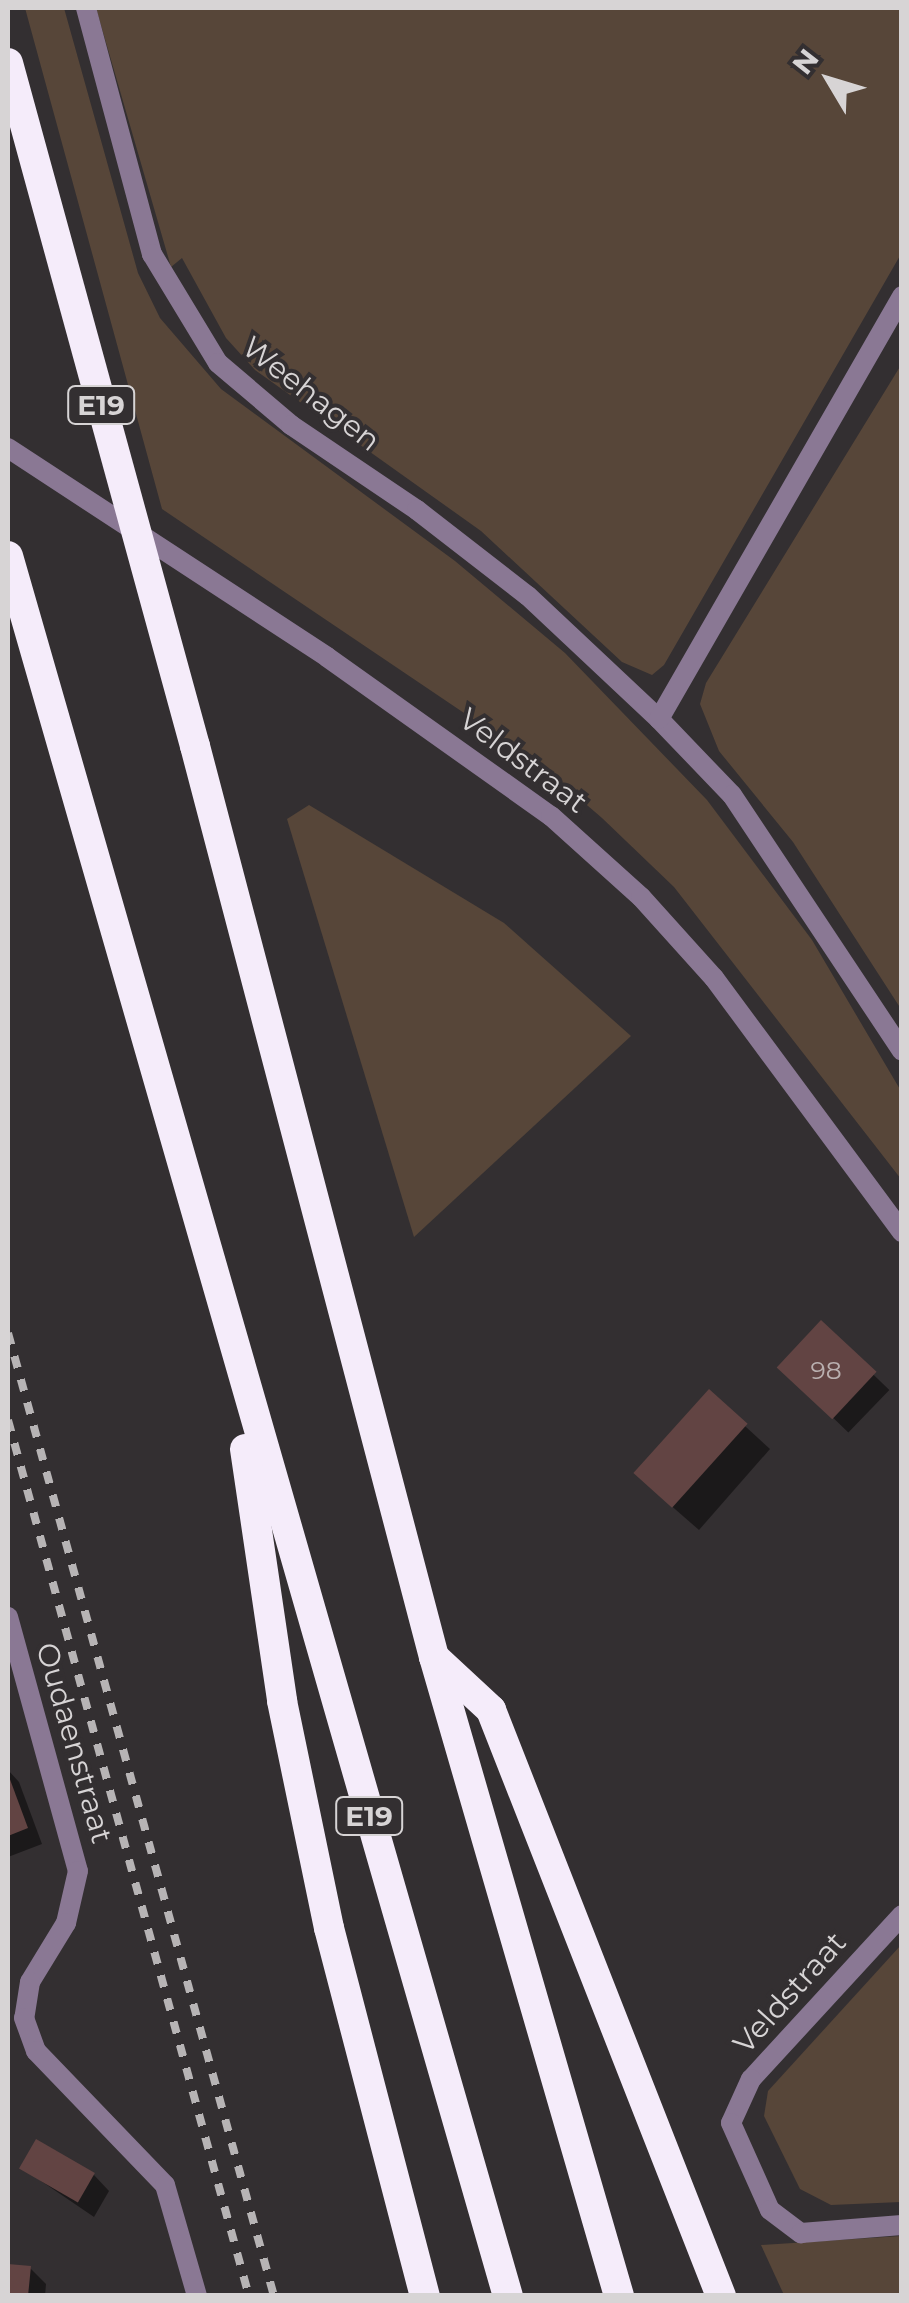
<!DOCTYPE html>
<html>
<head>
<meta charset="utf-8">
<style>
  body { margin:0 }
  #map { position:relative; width:909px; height:2303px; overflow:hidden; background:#332f31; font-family:Montserrat,sans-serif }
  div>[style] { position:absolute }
  .green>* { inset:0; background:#574639 }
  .shadow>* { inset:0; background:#0007; transform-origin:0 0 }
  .building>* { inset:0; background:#624443; transform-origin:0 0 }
  .minor>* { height:20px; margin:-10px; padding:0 10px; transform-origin:10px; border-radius:10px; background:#8a7894 }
  .tertiary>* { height:20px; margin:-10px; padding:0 10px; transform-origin:10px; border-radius:10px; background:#8a7894 }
  .motorway>* { height:30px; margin:-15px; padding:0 15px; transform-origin:15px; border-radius:15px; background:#f5ecfa }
  .rail>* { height:8px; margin-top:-4px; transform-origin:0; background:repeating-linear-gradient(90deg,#b7b4b5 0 12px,transparent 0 24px) }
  span { translate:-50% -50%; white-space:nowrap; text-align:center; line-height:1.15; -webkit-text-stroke:8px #332f31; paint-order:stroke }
  .number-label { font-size:25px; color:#bab0b0 }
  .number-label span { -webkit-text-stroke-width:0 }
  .shield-label span { padding:2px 8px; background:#332f31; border:2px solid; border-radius:8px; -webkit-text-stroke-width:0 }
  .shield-label { font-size:28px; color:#d7d4d5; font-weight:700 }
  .street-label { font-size:30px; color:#d7d4d5 }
  .frame { position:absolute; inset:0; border:10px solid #d7d4d5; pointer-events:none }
  .north { position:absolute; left:779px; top:30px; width:100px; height:100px; -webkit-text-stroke:8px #332f31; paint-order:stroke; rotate:308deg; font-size:28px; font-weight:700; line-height:40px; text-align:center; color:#d7d4d5 }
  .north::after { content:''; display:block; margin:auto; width:35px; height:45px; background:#d7d4d5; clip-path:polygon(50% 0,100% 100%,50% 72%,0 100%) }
</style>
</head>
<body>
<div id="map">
  <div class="green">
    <div style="clip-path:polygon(25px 8px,64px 8px,138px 273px,160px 318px,221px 389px,455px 561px,565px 653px,707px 800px,812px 940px,901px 1091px,901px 1179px,674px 887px,602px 818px,538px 763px,162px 509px)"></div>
    <div style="clip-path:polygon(96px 8px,901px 8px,901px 254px,664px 665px,652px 675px,622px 662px,481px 531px,255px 370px,226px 338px,182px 258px,171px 267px)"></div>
    <div style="clip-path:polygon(901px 365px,901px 1009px,793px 842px,719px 751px,700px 704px,706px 683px)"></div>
    <div style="clip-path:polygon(309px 805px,504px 923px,631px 1036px,414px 1237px,287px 819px)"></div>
    <div style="clip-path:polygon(901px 1945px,901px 2202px,831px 2205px,800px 2189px,764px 2116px,768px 2091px)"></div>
    <div style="clip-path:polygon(901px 2236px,901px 2295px,784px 2295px,761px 2245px)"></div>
  </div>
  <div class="shadow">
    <div style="left:821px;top:1324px;width:95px;height:59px;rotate:44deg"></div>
    <div style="clip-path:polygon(709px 1393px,770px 1449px,699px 1530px,660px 1496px)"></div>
    <div style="clip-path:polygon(8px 1770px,19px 1782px,42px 1844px,8px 1857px)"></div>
    <div style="clip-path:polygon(22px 2168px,94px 2175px,109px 2191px,94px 2217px)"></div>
    <div style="clip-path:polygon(8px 2266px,30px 2268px,46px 2284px,45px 2296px,8px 2296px)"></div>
  </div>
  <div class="building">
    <div style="left:821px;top:1320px;width:76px;height:65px;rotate:43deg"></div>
    <div style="left:709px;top:1389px;width:52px;height:113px;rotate:42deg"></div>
    <div style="clip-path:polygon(8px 1774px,28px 1828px,8px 1836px)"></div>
    <div style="left:36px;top:2139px;width:68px;height:34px;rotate:30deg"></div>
    <div style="clip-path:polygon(8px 2264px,31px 2266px,28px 2296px,8px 2296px)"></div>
  </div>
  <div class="minor">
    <div style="left:86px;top:8px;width:255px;rotate:75deg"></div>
    <div style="left:152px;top:254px;width:127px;rotate:58.8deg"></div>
    <div style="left:218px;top:363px;width:96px;rotate:40.3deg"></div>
    <div style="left:291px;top:425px;width:152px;rotate:34deg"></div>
    <div style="left:417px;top:510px;width:140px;rotate:37.8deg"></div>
    <div style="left:528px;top:596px;width:180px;rotate:43.2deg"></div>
    <div style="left:659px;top:719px;width:105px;rotate:46.2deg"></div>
    <div style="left:732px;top:795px;width:307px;rotate:56.4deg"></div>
    <div style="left:659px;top:719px;width:488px;rotate:-60.1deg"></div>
    <div style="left:8px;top:1617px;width:263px;rotate:74.6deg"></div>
    <div style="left:78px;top:1871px;width:53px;rotate:103deg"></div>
    <div style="left:66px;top:1923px;width:69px;rotate:121.4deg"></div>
    <div style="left:30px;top:1982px;width:36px;rotate:99deg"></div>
    <div style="left:24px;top:2018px;width:35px;rotate:70deg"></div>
    <div style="left:36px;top:2051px;width:186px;rotate:46.1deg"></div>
    <div style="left:165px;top:2185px;width:116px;rotate:73.9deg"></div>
    <div style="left:902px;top:1915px;width:223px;rotate:132.6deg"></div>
    <div style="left:751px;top:2079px;width:48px;rotate:114.4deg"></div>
    <div style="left:731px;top:2123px;width:95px;rotate:65.9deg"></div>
    <div style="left:770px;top:2210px;width:39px;rotate:37deg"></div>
    <div style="left:801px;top:2233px;width:101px;rotate:-4.5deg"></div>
  </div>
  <div class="tertiary">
    <div style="left:8px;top:448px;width:381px;rotate:33.2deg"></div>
    <div style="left:327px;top:657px;width:275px;rotate:35.4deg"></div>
    <div style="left:551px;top:816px;width:121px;rotate:42deg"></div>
    <div style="left:641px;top:897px;width:109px;rotate:48deg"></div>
    <div style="left:714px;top:978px;width:316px;rotate:53.5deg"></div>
  </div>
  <div class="motorway">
    <div style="left:8px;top:63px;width:708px;rotate:74.69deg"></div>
    <div style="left:195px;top:746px;width:942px;rotate:75.3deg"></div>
    <div style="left:434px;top:1657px;width:665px;rotate:73.85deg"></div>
    <div style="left:8px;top:556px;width:1810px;rotate:73.97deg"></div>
    <div style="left:245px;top:1449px;width:255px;rotate:81.6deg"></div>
    <div style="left:282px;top:1701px;width:232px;rotate:78.3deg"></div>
    <div style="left:329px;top:1928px;width:380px;rotate:75.4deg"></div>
    <div style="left:434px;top:1657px;width:78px;rotate:42.9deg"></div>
    <div style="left:491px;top:1710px;width:630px;rotate:68.57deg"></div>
  </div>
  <div class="rail">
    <div style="left:8px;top:1333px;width:999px;rotate:74.56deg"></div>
    <div style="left:8px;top:1420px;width:909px;rotate:74.62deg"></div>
  </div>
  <div class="number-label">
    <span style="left:826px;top:1370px">98</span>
  </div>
  <div class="shield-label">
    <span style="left:101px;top:405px">E19</span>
    <span style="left:369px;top:1816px">E19</span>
  </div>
  <div class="street-label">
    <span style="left:311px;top:394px;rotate:38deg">Weehagen</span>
    <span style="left:523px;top:761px;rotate:37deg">Veldstraat</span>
    <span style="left:74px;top:1743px;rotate:74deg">Oudaenstraat</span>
    <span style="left:790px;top:1993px;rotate:-48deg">Veldstraat</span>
  </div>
  <div class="frame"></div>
  <div class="north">N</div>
</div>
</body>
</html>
